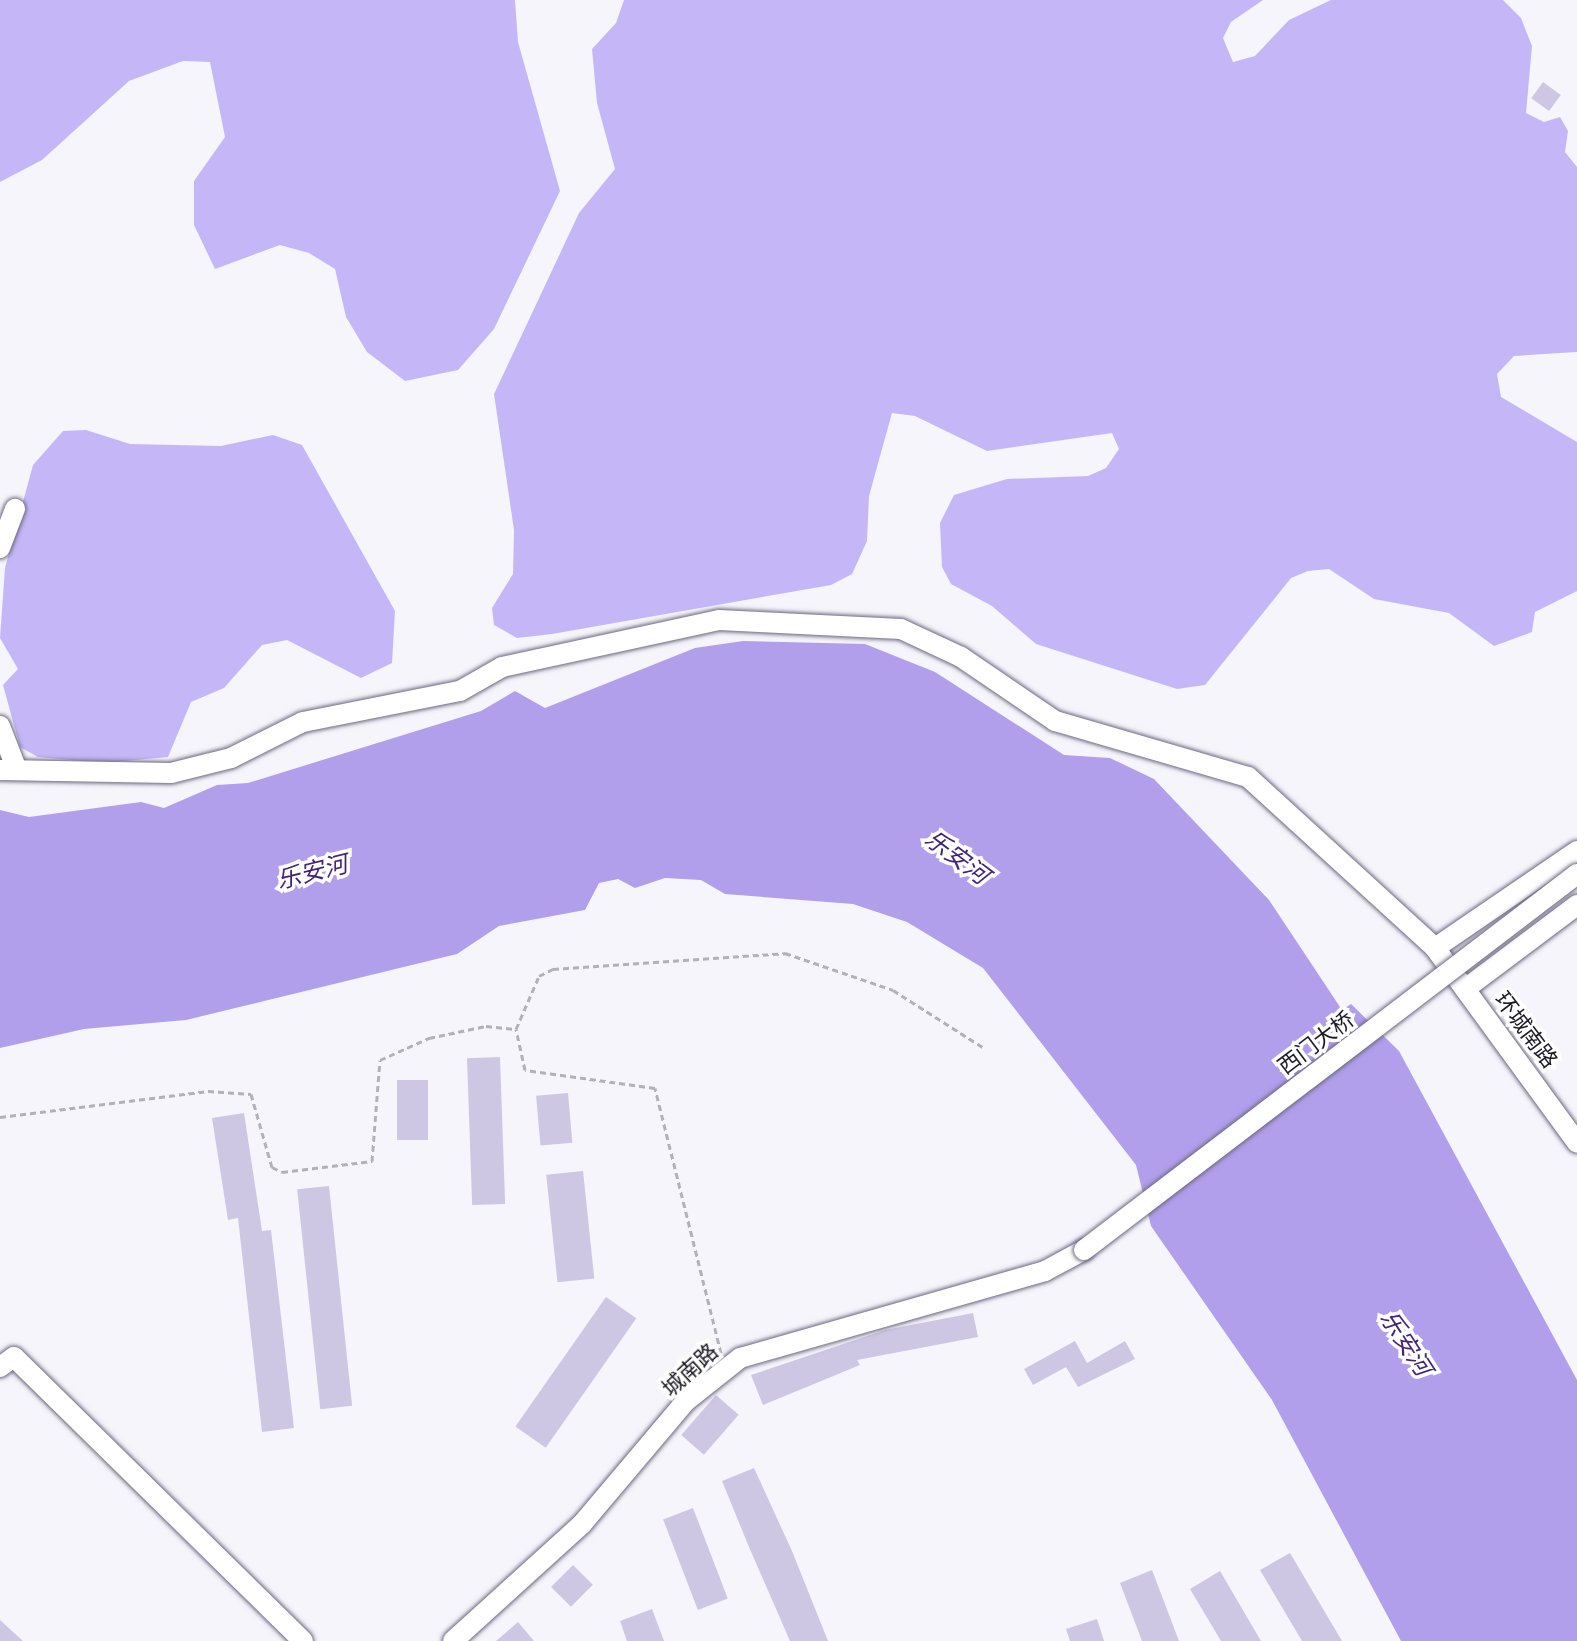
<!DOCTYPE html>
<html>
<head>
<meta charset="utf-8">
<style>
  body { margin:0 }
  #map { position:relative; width:1577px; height:1641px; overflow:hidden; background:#f6f5fb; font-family:"DM Sans","Noto Sans SC",sans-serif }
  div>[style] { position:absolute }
  .green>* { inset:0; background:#c5b7f7 }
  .water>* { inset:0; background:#b19fec }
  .building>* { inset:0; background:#cdc7e3; transform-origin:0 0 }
  .path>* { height:3px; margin-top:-1.5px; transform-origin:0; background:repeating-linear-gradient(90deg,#b2b1b8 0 6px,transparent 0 10px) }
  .roads { filter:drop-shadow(0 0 2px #6c6780) drop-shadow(0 0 2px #6c6780) }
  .minor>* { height:20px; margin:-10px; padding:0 10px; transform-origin:10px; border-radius:10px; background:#fff }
  .bridges { filter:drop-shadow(0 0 2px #6c6780) drop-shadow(0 0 2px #6c6780) }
  .minor-bridge>* { height:20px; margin:-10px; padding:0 10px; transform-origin:10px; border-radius:10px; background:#fff }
  span { translate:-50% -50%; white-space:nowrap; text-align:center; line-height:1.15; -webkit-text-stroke:7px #fff; paint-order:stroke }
  .street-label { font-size:22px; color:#1c1a24 }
  .water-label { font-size:24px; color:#42237b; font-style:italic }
</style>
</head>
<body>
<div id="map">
  <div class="green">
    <div style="clip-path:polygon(0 0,515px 0,518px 42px,560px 191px,494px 329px,458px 370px,405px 381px,367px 352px,346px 317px,335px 269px,309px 253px,280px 245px,215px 269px,194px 225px,194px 181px,225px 137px,210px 62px,183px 61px,129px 81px,42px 160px,0 182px)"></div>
    <div style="clip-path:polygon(624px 0,1263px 0,1231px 22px,1223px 38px,1233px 62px,1255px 56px,1289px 20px,1331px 0,1503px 0,1521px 18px,1532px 46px,1526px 113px,1544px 122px,1560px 117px,1568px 131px,1565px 152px,1577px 167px,1577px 352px,1514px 356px,1497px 374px,1501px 397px,1577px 442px,1577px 591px,1535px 612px,1532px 632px,1494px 646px,1449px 613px,1374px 599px,1329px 569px,1308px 571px,1291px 578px,1205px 685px,1177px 689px,1036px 644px,992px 606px,951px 584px,942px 567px,940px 523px,954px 495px,1007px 479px,1088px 476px,1106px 468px,1119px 449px,1112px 433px,987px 451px,915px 416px,892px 413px,869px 496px,867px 541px,852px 574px,831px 585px,552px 634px,517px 638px,494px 625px,492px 608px,513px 574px,514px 530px,494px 394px,579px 213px,615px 169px,597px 103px,592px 49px,616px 23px)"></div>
    <div style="clip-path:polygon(86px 430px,130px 444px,221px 446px,273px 435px,302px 445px,395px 611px,392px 663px,361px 678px,287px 640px,262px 645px,224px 688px,191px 702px,168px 757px,104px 763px,38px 757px,20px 747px,3px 685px,18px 669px,0 638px,5px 568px,33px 465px,63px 431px)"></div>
  </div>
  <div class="water">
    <div style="clip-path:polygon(743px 641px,865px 644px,935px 672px,1064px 755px,1110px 758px,1154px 779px,1269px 900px,1342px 1010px,1351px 1004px,1399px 1051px,1577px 1380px,1577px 1641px,1401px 1641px,1272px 1400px,1151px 1226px,1136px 1165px,983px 968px,907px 922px,853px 904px,725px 894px,701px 880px,665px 878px,635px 888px,618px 879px,599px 883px,585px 910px,499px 926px,457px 954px,186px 1020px,84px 1029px,0 1048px,0 810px,29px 817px,141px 802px,164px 808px,217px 785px,248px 783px,481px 711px,515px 691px,545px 708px,695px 648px)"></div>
  </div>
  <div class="building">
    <div style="left:1543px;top:82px;width:22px;height:20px;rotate:36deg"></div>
    <div style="left:500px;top:1057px;width:147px;height:33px;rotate:88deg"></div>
    <div style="left:397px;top:1080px;width:31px;height:60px"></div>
    <div style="left:568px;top:1093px;width:50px;height:32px;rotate:85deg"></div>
    <div style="clip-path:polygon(244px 1113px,262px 1231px,271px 1230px,294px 1428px,262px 1432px,238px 1218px,228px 1220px,212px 1118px)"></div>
    <div style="left:583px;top:1171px;width:108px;height:37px;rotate:84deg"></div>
    <div style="left:329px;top:1186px;width:221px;height:32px;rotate:84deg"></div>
    <div style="left:606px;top:1297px;width:37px;height:158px;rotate:35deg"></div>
    <div style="clip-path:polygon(973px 1313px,978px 1337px,857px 1360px,860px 1365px,763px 1405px,751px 1375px,885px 1330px)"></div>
    <div style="clip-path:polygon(1075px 1341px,1087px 1363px,1125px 1341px,1135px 1359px,1078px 1387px,1066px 1367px,1033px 1385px,1024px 1369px)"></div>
    <div style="left:716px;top:1395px;width:30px;height:53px;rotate:41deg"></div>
    <div style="clip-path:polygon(754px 1468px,792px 1551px,828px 1641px,790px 1641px,749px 1547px,722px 1481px)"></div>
    <div style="left:693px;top:1508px;width:97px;height:32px;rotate:69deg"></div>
    <div style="clip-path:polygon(1290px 1553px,1342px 1641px,1302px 1641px,1260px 1570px)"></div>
    <div style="left:573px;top:1565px;width:28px;height:31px;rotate:45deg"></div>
    <div style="clip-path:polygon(1152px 1570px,1179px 1641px,1142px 1641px,1120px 1583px)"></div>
    <div style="clip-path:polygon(1220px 1571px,1261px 1641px,1221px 1641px,1190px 1589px)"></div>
    <div style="clip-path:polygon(652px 1609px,664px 1641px,627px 1641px,620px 1621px)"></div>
    <div style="clip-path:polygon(1097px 1619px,1104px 1641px,1070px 1641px,1066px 1629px)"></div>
    <div style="clip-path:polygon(0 1620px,23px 1641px,0 1641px)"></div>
    <div style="clip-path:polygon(518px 1622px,534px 1641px,496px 1641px)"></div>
  </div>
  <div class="path">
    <div style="left:0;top:1117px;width:210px;rotate:-7.1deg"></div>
    <div style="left:208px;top:1091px;width:43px;rotate:4deg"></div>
    <div style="left:251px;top:1094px;width:76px;rotate:74deg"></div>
    <div style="left:272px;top:1167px;width:11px;rotate:27deg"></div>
    <div style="left:282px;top:1172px;width:91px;rotate:-7deg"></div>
    <div style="left:372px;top:1161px;width:101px;rotate:-85.5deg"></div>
    <div style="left:380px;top:1060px;width:54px;rotate:-24.2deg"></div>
    <div style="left:429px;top:1038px;width:58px;rotate:-11.9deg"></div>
    <div style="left:486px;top:1026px;width:30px;rotate:6deg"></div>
    <div style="left:721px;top:1353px;width:273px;rotate:-104deg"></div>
    <div style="left:655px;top:1088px;width:131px;rotate:-172.1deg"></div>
    <div style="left:525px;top:1070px;width:42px;rotate:-102.4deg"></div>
    <div style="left:516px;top:1029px;width:58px;rotate:-66.5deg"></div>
    <div style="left:539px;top:976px;width:16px;rotate:-27deg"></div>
    <div style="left:553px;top:969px;width:233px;rotate:-3.9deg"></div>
    <div style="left:785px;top:953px;width:114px;rotate:18.9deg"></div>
    <div style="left:893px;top:990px;width:108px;rotate:32.5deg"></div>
  </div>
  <div class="roads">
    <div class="minor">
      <div style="left:0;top:548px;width:42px;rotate:-69deg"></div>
      <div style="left:0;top:726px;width:47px;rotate:68.9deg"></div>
      <div style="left:0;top:770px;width:171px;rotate:1deg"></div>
      <div style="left:171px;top:773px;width:62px;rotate:-14deg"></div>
      <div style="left:231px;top:758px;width:80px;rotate:-26.6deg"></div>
      <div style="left:303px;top:722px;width:160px;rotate:-11.2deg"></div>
      <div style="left:460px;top:691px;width:48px;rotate:-29.7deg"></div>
      <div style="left:502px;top:667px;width:222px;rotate:-12.2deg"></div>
      <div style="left:719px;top:620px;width:182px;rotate:2.8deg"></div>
      <div style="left:901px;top:629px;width:66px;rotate:25deg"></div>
      <div style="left:961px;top:657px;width:114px;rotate:34.2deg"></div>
      <div style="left:1055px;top:721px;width:201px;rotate:16.2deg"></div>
      <div style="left:1248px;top:777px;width:253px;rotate:42.4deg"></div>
      <div style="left:1435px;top:948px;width:241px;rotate:53.9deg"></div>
      <div style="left:1435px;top:948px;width:172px;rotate:-34.3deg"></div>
      <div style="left:1465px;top:989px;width:140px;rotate:-36.9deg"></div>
      <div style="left:0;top:1367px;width:17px;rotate:-36deg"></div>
      <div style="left:14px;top:1357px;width:405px;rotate:44.5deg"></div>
      <div style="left:453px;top:1641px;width:174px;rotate:-42.2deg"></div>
      <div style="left:582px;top:1524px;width:161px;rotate:-49.8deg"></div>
      <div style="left:686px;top:1401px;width:69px;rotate:-38.5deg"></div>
      <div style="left:740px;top:1358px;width:317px;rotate:-15.9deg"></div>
      <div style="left:1045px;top:1271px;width:44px;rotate:-28.3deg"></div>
    </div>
  </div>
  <div class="bridges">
    <div class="minor-bridge">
      <div style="left:1084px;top:1250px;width:620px;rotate:-37.33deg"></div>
    </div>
  </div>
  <div class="street-label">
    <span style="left:1526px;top:1030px;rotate:53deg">环城南路</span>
    <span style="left:1316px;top:1043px;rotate:-37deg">西门大桥</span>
    <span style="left:690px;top:1370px;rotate:-42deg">城南路</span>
  </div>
  <div class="water-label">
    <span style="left:957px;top:857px;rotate:37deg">乐安河</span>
    <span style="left:312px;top:872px;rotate:-14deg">乐安河</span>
    <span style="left:1406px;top:1343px;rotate:57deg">乐安河</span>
  </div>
</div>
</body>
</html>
